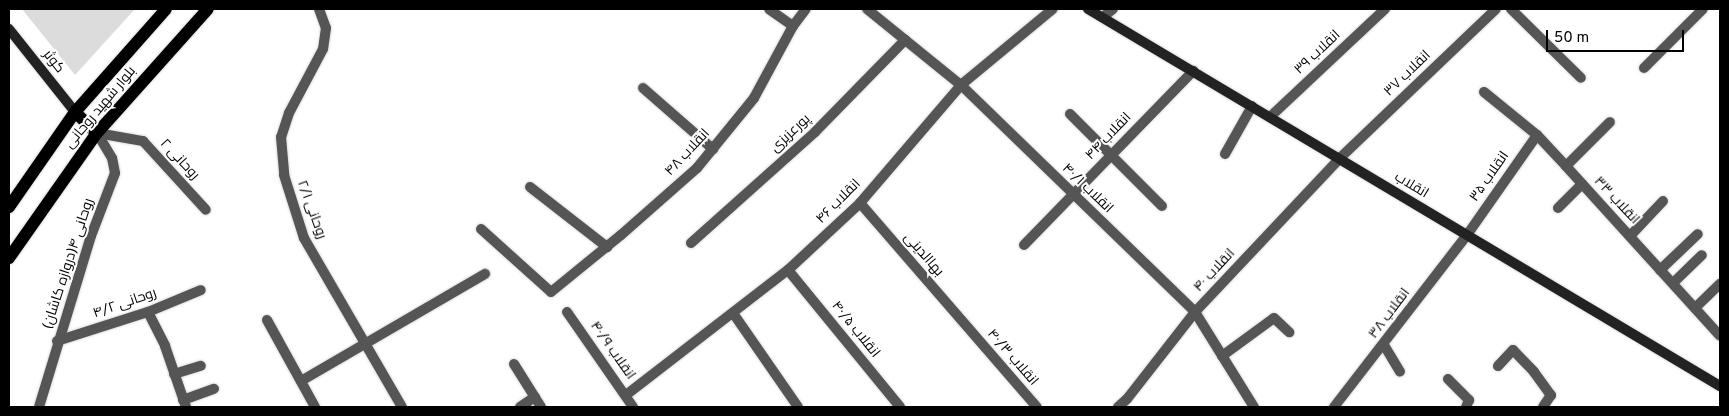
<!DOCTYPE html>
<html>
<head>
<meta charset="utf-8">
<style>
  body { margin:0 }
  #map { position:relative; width:1729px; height:416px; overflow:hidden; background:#fff; font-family:Overpass,Cairo,sans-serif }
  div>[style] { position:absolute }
  .green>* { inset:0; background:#dcdcdc }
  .roads { filter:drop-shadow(0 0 1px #dbdbdb) drop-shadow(0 0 1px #dbdbdb) }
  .lane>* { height:10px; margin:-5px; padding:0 5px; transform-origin:5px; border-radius:5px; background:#555 }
  .street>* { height:10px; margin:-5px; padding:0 5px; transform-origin:5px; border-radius:5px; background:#555 }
  .secondary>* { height:10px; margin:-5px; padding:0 5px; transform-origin:5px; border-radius:5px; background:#222 }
  .primary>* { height:12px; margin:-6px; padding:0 6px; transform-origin:6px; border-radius:6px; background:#000 }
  span { translate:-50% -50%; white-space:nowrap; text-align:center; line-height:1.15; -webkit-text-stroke:4px #fff; paint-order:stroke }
  .street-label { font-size:14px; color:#000 }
  .frame { position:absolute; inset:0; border:10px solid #000; pointer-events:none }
  .scale { position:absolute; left:1546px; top:30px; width:138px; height:22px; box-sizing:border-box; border:2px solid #000; border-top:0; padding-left:6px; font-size:15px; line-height:18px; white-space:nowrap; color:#000; -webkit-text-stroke:4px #fff; paint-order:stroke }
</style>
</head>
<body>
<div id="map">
  <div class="green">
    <div style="clip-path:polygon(22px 9px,135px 9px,75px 75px)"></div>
  </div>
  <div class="roads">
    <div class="lane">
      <div style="left:1511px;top:9px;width:98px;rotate:44.6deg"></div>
      <div style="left:1644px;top:68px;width:83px;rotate:-45deg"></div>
      <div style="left:1070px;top:114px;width:130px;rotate:45deg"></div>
      <div style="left:97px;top:133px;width:47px;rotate:9.9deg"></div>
      <div style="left:143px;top:141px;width:93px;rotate:47.6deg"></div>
      <div style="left:1225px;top:154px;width:55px;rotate:-60.6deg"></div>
      <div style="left:1566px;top:166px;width:62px;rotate:-45deg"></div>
      <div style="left:1558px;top:208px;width:34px;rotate:-45deg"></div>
      <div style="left:1630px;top:236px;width:48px;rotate:-46.7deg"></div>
      <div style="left:1024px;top:245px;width:243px;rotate:-45.8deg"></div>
      <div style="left:1660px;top:270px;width:52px;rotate:-43.5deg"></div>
      <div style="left:1673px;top:283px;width:40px;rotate:-44deg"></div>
      <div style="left:1695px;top:308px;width:35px;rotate:-44deg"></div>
      <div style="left:148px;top:312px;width:38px;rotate:63deg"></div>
      <div style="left:165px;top:346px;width:65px;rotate:71deg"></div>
      <div style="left:267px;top:320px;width:99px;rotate:61.1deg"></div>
      <div style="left:57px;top:341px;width:96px;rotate:-17.7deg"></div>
      <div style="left:148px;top:312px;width:57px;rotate:-22.5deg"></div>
      <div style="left:1384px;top:345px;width:31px;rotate:59deg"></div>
      <div style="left:1222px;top:356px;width:64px;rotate:-36.2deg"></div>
      <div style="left:1274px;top:318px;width:21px;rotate:43deg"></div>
      <div style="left:514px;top:364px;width:51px;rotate:57.9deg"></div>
      <div style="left:1498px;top:366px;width:22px;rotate:-47deg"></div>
      <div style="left:1513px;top:350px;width:30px;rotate:46deg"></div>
      <div style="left:1534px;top:372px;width:29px;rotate:54deg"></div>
      <div style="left:1551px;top:395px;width:14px;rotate:124deg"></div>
      <div style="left:174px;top:374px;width:28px;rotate:-17deg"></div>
      <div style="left:1448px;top:379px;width:30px;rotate:45deg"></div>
      <div style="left:1469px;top:400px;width:8px;rotate:113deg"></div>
      <div style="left:183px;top:400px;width:33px;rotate:-20deg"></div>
      <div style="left:520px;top:407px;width:18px;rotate:-34deg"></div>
    </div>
    <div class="street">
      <div style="left:319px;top:9px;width:20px;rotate:70deg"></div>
      <div style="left:326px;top:28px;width:21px;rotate:98deg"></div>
      <div style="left:323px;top:49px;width:72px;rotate:118deg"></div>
      <div style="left:289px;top:113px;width:25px;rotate:108deg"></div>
      <div style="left:281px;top:137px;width:38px;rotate:85deg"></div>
      <div style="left:284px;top:175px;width:66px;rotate:72.4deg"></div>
      <div style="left:304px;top:238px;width:195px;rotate:59.9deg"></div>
      <div style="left:867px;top:9px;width:121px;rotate:39deg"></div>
      <div style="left:961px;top:85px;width:326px;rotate:44.1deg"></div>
      <div style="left:1195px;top:312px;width:112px;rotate:58.2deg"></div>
      <div style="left:1103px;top:17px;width:13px;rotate:-39deg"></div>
      <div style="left:793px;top:26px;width:21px;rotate:-53deg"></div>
      <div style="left:643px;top:88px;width:93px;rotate:41.1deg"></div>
      <div style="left:1484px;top:92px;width:68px;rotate:39.1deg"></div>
      <div style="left:1537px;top:135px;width:42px;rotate:46.9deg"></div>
      <div style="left:1566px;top:166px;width:229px;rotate:47.8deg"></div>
      <div style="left:1270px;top:117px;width:158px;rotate:-43.2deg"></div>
      <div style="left:530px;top:187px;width:98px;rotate:37.9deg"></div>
      <div style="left:860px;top:203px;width:270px;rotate:49.1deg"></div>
      <div style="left:481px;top:229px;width:94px;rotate:42deg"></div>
      <div style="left:551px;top:292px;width:90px;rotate:-39.2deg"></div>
      <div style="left:621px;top:235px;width:101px;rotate:-41.4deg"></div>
      <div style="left:697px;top:168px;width:90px;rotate:-50.8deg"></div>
      <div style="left:754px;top:98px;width:82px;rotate:-61.6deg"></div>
      <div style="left:793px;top:26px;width:29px;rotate:-145deg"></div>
      <div style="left:691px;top:243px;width:166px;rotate:-41.8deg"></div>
      <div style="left:815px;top:132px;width:129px;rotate:-45.6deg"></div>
      <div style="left:788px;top:270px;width:177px;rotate:50.7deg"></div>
      <div style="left:567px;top:312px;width:116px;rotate:55.2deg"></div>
      <div style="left:733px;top:313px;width:114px;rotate:55.3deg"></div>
      <div style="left:301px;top:381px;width:213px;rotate:-30.2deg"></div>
      <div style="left:626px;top:395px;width:205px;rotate:-37.7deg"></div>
      <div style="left:788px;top:270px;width:98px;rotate:-42.9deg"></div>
      <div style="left:860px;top:203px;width:155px;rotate:-49.4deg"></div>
      <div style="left:961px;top:85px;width:119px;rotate:-39.6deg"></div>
      <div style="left:39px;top:407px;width:179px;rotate:-73.1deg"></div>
      <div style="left:91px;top:236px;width:67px;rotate:-69.1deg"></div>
      <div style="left:115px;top:173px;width:15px;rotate:-101deg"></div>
      <div style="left:112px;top:158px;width:29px;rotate:-121deg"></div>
      <div style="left:1118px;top:407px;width:12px;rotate:-42deg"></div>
      <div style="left:1127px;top:399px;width:110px;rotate:-52deg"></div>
      <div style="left:1195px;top:312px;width:210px;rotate:-46.7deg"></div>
      <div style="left:1339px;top:159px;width:217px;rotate:-43.7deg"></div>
      <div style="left:1334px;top:407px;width:217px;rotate:-52.3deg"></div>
      <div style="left:1467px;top:235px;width:122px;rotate:-55deg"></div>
    </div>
    <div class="secondary">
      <div style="left:1088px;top:9px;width:736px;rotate:30.82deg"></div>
      <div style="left:9px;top:29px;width:106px;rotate:51.5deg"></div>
    </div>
    <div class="primary">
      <div style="left:75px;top:112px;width:30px;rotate:44deg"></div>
      <div style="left:9px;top:207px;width:116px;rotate:-55.2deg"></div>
      <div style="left:75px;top:112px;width:137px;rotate:-48.5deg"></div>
      <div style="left:9px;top:258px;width:153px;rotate:-54.9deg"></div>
      <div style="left:97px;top:133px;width:166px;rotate:-48.2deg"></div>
    </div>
  </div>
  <div class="street-label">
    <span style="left:1318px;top:53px;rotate:-43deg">انقلاب ۳۹</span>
    <span style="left:53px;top:62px;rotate:51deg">کوثر</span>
    <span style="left:1408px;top:74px;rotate:-44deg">انقلاب ۳۷</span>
    <span style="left:101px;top:108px;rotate:-50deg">بلوار شهید روحانی</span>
    <span style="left:791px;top:134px;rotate:-43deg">پورعزیزی</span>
    <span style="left:1109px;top:137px;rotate:-46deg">انقلاب ۴۴</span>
    <span style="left:688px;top:153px;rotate:-47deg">انقلاب ۴۸</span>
    <span style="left:179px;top:160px;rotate:47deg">روحانی ۲</span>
    <span style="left:1490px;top:177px;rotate:-55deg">انقلاب ۳۵</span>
    <span style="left:1411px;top:186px;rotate:31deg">انقلاب</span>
    <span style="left:1087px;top:189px;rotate:44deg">انقلاب ۴۰/۱</span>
    <span style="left:1616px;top:201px;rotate:47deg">انقلاب ۳۳</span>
    <span style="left:839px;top:202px;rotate:-45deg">انقلاب ۴۶</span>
    <span style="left:311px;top:210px;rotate:70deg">روحانی ۲/۱</span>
    <span style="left:923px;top:255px;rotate:49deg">بهاالدینی</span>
    <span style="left:69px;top:264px;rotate:-72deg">روحانی ۴(دروازه کاشان)</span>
    <span style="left:1215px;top:271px;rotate:-47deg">انقلاب ۴۰</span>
    <span style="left:125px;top:304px;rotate:-19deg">روحانی ۴/۲</span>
    <span style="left:1390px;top:314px;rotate:-53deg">انقلاب ۳۸</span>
    <span style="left:855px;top:330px;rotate:51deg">انقلاب ۴۰/۵</span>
    <span style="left:612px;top:351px;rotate:55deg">انقلاب ۴۰/۹</span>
    <span style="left:1012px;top:358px;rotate:49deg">انقلاب ۴۰/۳</span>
  </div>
  <div class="frame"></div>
  <div class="scale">50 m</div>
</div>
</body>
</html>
